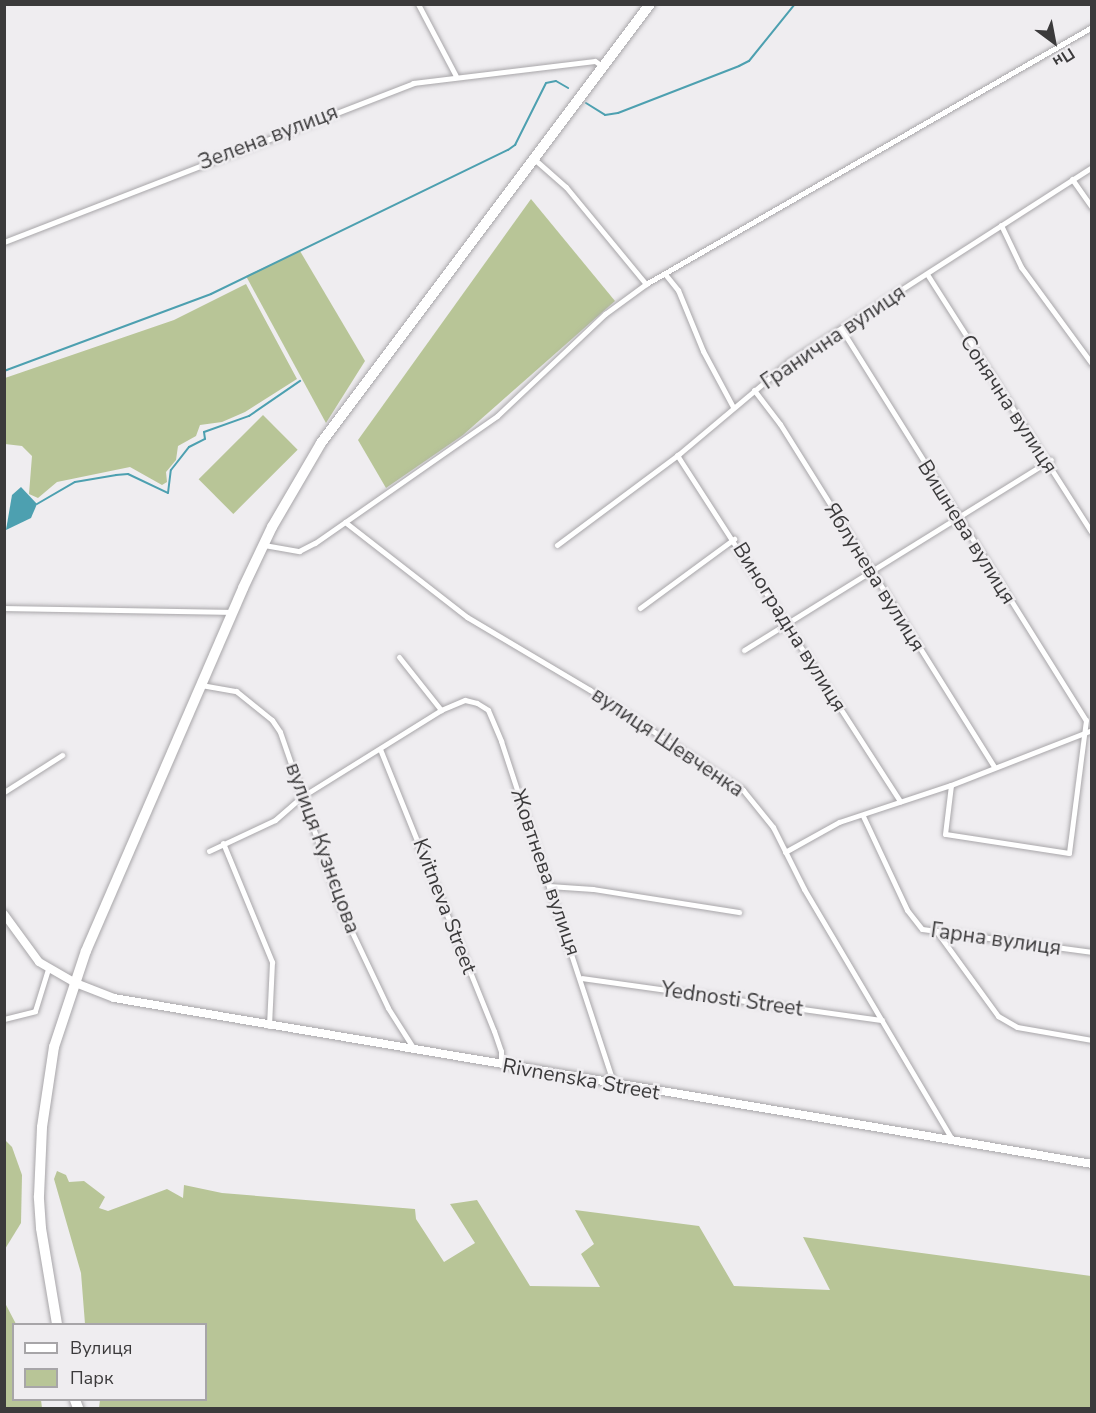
<!DOCTYPE html>
<html>
<head>
<meta charset="utf-8">
<style>
  body { margin:0 }
  #map { position:relative; width:1096px; height:1413px; overflow:hidden; background:#efedf0; font-family:"Nunito Sans",sans-serif }
  div>[style] { position:absolute }
  .green>* { inset:0; background:#b8c597; transform-origin:0 0 }
  .water>* { inset:0; background:#4da0b0 }
  .stream>* { height:2px; margin:-1px; padding:0 1px; transform-origin:1px; border-radius:1px; background:#4da0b0 }
  .roads { filter:drop-shadow(0 0 2px #a8a6a9) drop-shadow(0 0 2px #a8a6a9) }
  .street>* { height:5px; margin:-2.5px; padding:0 2.5px; transform-origin:2.5px; border-radius:2.5px; background:#fff }
  .secondary>* { height:8px; margin:-4px; padding:0 4px; transform-origin:4px; border-radius:4px; background:#fff }
  .highway>* { height:10px; margin:-5px; padding:0 5px; transform-origin:5px; border-radius:5px; background:#fff }
  span { translate:-50% -50%; white-space:nowrap; text-align:center; line-height:1.15; -webkit-text-stroke:5px #efedf0; paint-order:stroke }
  .street-label { font-size:21px; color:#3b3a3b }
  .frame { position:absolute; inset:0; border:6px solid #3b3a3b; pointer-events:none }
  .legend { position:absolute; left:12px; top:1323px; width:195px; height:78px; box-sizing:border-box; background:#efedf0; border:2px solid #a7a5a8; margin:0; padding:8px 10px; list-style:none; font-size:18px; color:#3b3a3b }
  .legend li { display:flex; align-items:center; gap:12px; height:30px }
  .legend b { width:30px; border:2px solid #a7a5a8 }
  .north { position:absolute; left:1024px; top:12px; width:60px; height:60px; -webkit-text-stroke:4px #efedf0; paint-order:stroke; rotate:148deg; font-size:16px; font-weight:700; line-height:24px; text-align:center; color:#3b3a3b }
  .north::after { content:''; display:block; margin:auto; width:21px; height:27px; background:#3b3a3b; clip-path:polygon(50% 0,100% 100%,50% 72%,0 100%) }
</style>
</head>
<body>
<div id="map">
  <div class="green">
    <div style="clip-path:polygon(531px 199px,615px 301px,463px 435px,386px 488px,358px 440px)"></div>
    <div style="clip-path:polygon(300px 251px,365px 361px,326px 423px,246px 276px)"></div>
    <div style="clip-path:polygon(246px 284px,297px 379px,245px 412px,222px 422px,200px 425px,196px 436px,178px 446px,176px 460px,166px 472px,167px 482px,162px 485px,130px 467px,57px 482px,38px 498px,29px 494px,32px 456px,22px 446px,5px 444px,5px 378px,174px 320px)"></div>
    <div style="left:263px;top:415px;width:49px;height:91px;rotate:45deg"></div>
    <div style="clip-path:polygon(5px 1140px,12px 1147px,22px 1175px,21px 1223px,5px 1249px)"></div>
    <div style="clip-path:polygon(57px 1171px,66px 1175px,69px 1182px,84px 1181px,105px 1197px,99px 1208px,108px 1211px,167px 1189px,183px 1198px,184px 1185px,222px 1193px,415px 1209px,416px 1219px,444px 1262px,475px 1243px,450px 1204px,477px 1200px,530px 1286px,600px 1287px,581px 1254px,594px 1244px,575px 1210px,699px 1226px,734px 1286px,830px 1290px,803px 1237px,1091px 1276px,1091px 1408px,99px 1408px,100px 1400px,206px 1400px,206px 1324px,85px 1324px,81px 1273px,54px 1179px)"></div>
    <div style="clip-path:polygon(5px 1303px,16px 1324px,14px 1400px,41px 1400px,42px 1408px,5px 1408px)"></div>
  </div>
  <div class="water">
    <div style="clip-path:polygon(21px 487px,37px 504px,31px 518px,6px 530px,12px 495px)"></div>
  </div>
  <div class="stream">
    <div style="left:586px;top:103px;width:22px;rotate:32deg"></div>
    <div style="left:605px;top:115px;width:13px;rotate:-9deg"></div>
    <div style="left:618px;top:113px;width:130px;rotate:-21.2deg"></div>
    <div style="left:739px;top:66px;width:11px;rotate:-27deg"></div>
    <div style="left:749px;top:61px;width:73px;rotate:-51.1deg"></div>
    <div style="left:4px;top:371px;width:221px;rotate:-20.4deg"></div>
    <div style="left:211px;top:294px;width:330px;rotate:-25.9deg"></div>
    <div style="left:508px;top:150px;width:9px;rotate:-36deg"></div>
    <div style="left:515px;top:145px;width:69px;rotate:-63.4deg"></div>
    <div style="left:546px;top:83px;width:10px;rotate:-11deg"></div>
    <div style="left:556px;top:81px;width:14px;rotate:30deg"></div>
    <div style="left:37px;top:504px;width:44px;rotate:-30.1deg"></div>
    <div style="left:75px;top:482px;width:42px;rotate:-9.7deg"></div>
    <div style="left:116px;top:475px;width:12px;rotate:-5deg"></div>
    <div style="left:128px;top:474px;width:44px;rotate:25.4deg"></div>
    <div style="left:168px;top:493px;width:23px;rotate:-83deg"></div>
    <div style="left:171px;top:470px;width:29px;rotate:-52deg"></div>
    <div style="left:189px;top:447px;width:18px;rotate:-27deg"></div>
    <div style="left:205px;top:439px;width:7px;rotate:-98deg"></div>
    <div style="left:204px;top:432px;width:48px;rotate:-19.6deg"></div>
    <div style="left:249px;top:416px;width:62px;rotate:-34.5deg"></div>
  </div>
  <div class="roads">
    <div class="street">
      <div style="left:418px;top:4px;width:81px;rotate:62.2deg"></div>
      <div style="left:533px;top:158px;width:44px;rotate:41.3deg"></div>
      <div style="left:566px;top:187px;width:126px;rotate:50.5deg"></div>
      <div style="left:1072px;top:179px;width:35px;rotate:55deg"></div>
      <div style="left:1001px;top:225px;width:47px;rotate:64.5deg"></div>
      <div style="left:1021px;top:267px;width:120px;rotate:53.8deg"></div>
      <div style="left:4px;top:242px;width:439px;rotate:-21.2deg"></div>
      <div style="left:413px;top:83px;width:183px;rotate:-6.9deg"></div>
      <div style="left:595px;top:61px;width:9px;rotate:36deg"></div>
      <div style="left:665px;top:274px;width:21px;rotate:51deg"></div>
      <div style="left:678px;top:290px;width:66px;rotate:67.7deg"></div>
      <div style="left:703px;top:351px;width:64px;rotate:61.8deg"></div>
      <div style="left:927px;top:274px;width:307px;rotate:57.5deg"></div>
      <div style="left:842px;top:330px;width:460px;rotate:58deg"></div>
      <div style="left:1086px;top:720px;width:134px;rotate:97.3deg"></div>
      <div style="left:1069px;top:853px;width:125px;rotate:-171.3deg"></div>
      <div style="left:945px;top:834px;width:49px;rotate:-83deg"></div>
      <div style="left:754px;top:390px;width:43px;rotate:52.6deg"></div>
      <div style="left:780px;top:424px;width:404px;rotate:58deg"></div>
      <div style="left:677px;top:455px;width:412px;rotate:57.2deg"></div>
      <div style="left:345px;top:522px;width:155px;rotate:37.9deg"></div>
      <div style="left:467px;top:617px;width:143px;rotate:30.7deg"></div>
      <div style="left:590px;top:690px;width:183px;rotate:33.2deg"></div>
      <div style="left:743px;top:790px;width:48px;rotate:51deg"></div>
      <div style="left:773px;top:827px;width:69px;rotate:63.4deg"></div>
      <div style="left:804px;top:889px;width:293px;rotate:59.4deg"></div>
      <div style="left:264px;top:545px;width:36px;rotate:10deg"></div>
      <div style="left:299px;top:551px;width:18px;rotate:-27deg"></div>
      <div style="left:315px;top:543px;width:222px;rotate:-34.9deg"></div>
      <div style="left:497px;top:416px;width:149px;rotate:-43.4deg"></div>
      <div style="left:605px;top:314px;width:51px;rotate:-36.2deg"></div>
      <div style="left:646px;top:284px;width:515px;rotate:-29.95deg"></div>
      <div style="left:557px;top:545px;width:152px;rotate:-36.7deg"></div>
      <div style="left:679px;top:454px;width:145px;rotate:-40deg"></div>
      <div style="left:790px;top:361px;width:359px;rotate:-32.7deg"></div>
      <div style="left:4px;top:608px;width:229px;rotate:1deg"></div>
      <div style="left:640px;top:608px;width:117px;rotate:-36.3deg"></div>
      <div style="left:744px;top:650px;width:361px;rotate:-31.8deg"></div>
      <div style="left:399px;top:657px;width:68px;rotate:51.6deg"></div>
      <div style="left:201px;top:685px;width:36px;rotate:10deg"></div>
      <div style="left:236px;top:691px;width:46px;rotate:38.9deg"></div>
      <div style="left:272px;top:720px;width:14px;rotate:56deg"></div>
      <div style="left:280px;top:732px;width:189px;rotate:70.9deg"></div>
      <div style="left:342px;top:911px;width:107px;rotate:64.6deg"></div>
      <div style="left:388px;top:1008px;width:49px;rotate:57.6deg"></div>
      <div style="left:380px;top:749px;width:304px;rotate:68deg"></div>
      <div style="left:494px;top:1031px;width:21px;rotate:71deg"></div>
      <div style="left:501px;top:1051px;width:14px;rotate:90deg"></div>
      <div style="left:4px;top:792px;width:69px;rotate:-32.5deg"></div>
      <div style="left:863px;top:816px;width:104px;rotate:64.9deg"></div>
      <div style="left:907px;top:910px;width:24px;rotate:52deg"></div>
      <div style="left:922px;top:929px;width:172px;rotate:7.7deg"></div>
      <div style="left:223px;top:843px;width:129px;rotate:67.6deg"></div>
      <div style="left:272px;top:962px;width:64px;rotate:92.7deg"></div>
      <div style="left:209px;top:851px;width:73px;rotate:-25.2deg"></div>
      <div style="left:275px;top:820px;width:37px;rotate:-41deg"></div>
      <div style="left:303px;top:796px;width:163px;rotate:-31.9deg"></div>
      <div style="left:441px;top:710px;width:26px;rotate:-23deg"></div>
      <div style="left:465px;top:700px;width:12px;rotate:14deg"></div>
      <div style="left:477px;top:703px;width:13px;rotate:32deg"></div>
      <div style="left:488px;top:710px;width:34px;rotate:67deg"></div>
      <div style="left:501px;top:741px;width:361px;rotate:71.8deg"></div>
      <div style="left:785px;top:852px;width:62px;rotate:-29.1deg"></div>
      <div style="left:839px;top:822px;width:118px;rotate:-18.3deg"></div>
      <div style="left:951px;top:785px;width:151px;rotate:-21.3deg"></div>
      <div style="left:549px;top:886px;width:44px;rotate:3.9deg"></div>
      <div style="left:593px;top:889px;width:148px;rotate:9deg"></div>
      <div style="left:937px;top:932px;width:104px;rotate:54deg"></div>
      <div style="left:998px;top:1016px;width:22px;rotate:30deg"></div>
      <div style="left:1017px;top:1027px;width:76px;rotate:9.8deg"></div>
      <div style="left:582px;top:978px;width:303px;rotate:8deg"></div>
      <div style="left:4px;top:1019px;width:32px;rotate:-14deg"></div>
      <div style="left:35px;top:1011px;width:44px;rotate:-72.8deg"></div>
    </div>
    <div class="secondary">
      <div style="left:4px;top:914px;width:59px;rotate:53.9deg"></div>
      <div style="left:39px;top:962px;width:39px;rotate:30deg"></div>
      <div style="left:73px;top:982px;width:44px;rotate:21.3deg"></div>
      <div style="left:114px;top:998px;width:992px;rotate:9.63deg"></div>
    </div>
    <div class="highway">
      <div style="left:57px;top:1324px;width:97px;rotate:-99.5deg"></div>
      <div style="left:41px;top:1228px;width:32px;rotate:-94deg"></div>
      <div style="left:39px;top:1196px;width:69px;rotate:-87.5deg"></div>
      <div style="left:42px;top:1127px;width:81px;rotate:-81.5deg"></div>
      <div style="left:54px;top:1047px;width:101px;rotate:-71.6deg"></div>
      <div style="left:86px;top:951px;width:395px;rotate:-66.6deg"></div>
      <div style="left:243px;top:588px;width:68px;rotate:-64.6deg"></div>
      <div style="left:272px;top:527px;width:97px;rotate:-59.7deg"></div>
      <div style="left:321px;top:443px;width:549px;rotate:-53.15deg"></div>
      <div style="left:75px;top:1400px;width:9px;rotate:69deg"></div>
    </div>
  </div>
  <div class="street-label">
    <span style="left:268px;top:137px;rotate:-21deg">Зелена вулиця</span>
    <span style="left:833px;top:337px;rotate:-34deg">Гранична вулиця</span>
    <span style="left:1009px;top:404px;rotate:57deg">Сонячна вулиця</span>
    <span style="left:967px;top:532px;rotate:58deg">Вишнева вулиця</span>
    <span style="left:875px;top:577px;rotate:58deg">Яблунева вулиця</span>
    <span style="left:790px;top:627px;rotate:58deg">Виноградна вулиця</span>
    <span style="left:668px;top:742px;rotate:34deg">вулиця Шевченка</span>
    <span style="left:323px;top:848px;rotate:70deg">вулиця Кузнєцова</span>
    <span style="left:546px;top:872px;rotate:71deg">Жовтнева вулиця</span>
    <span style="left:445px;top:906px;rotate:69deg">Kvitneva Street</span>
    <span style="left:996px;top:939px;rotate:8deg">Гарна вулиця</span>
    <span style="left:732px;top:999px;rotate:8deg">Yednosti Street</span>
    <span style="left:581px;top:1079px;rotate:10deg">Rivnenska Street</span>
  </div>
  <div class="frame"></div>
  <ul class="legend">
  <li><b style="height:8px;background:#fff"></b>Вулиця</li>
  <li><b style="height:16px;background:#b8c597"></b>Парк</li>
  </ul>
  <div class="north">Пн</div>
</div>
</body>
</html>
